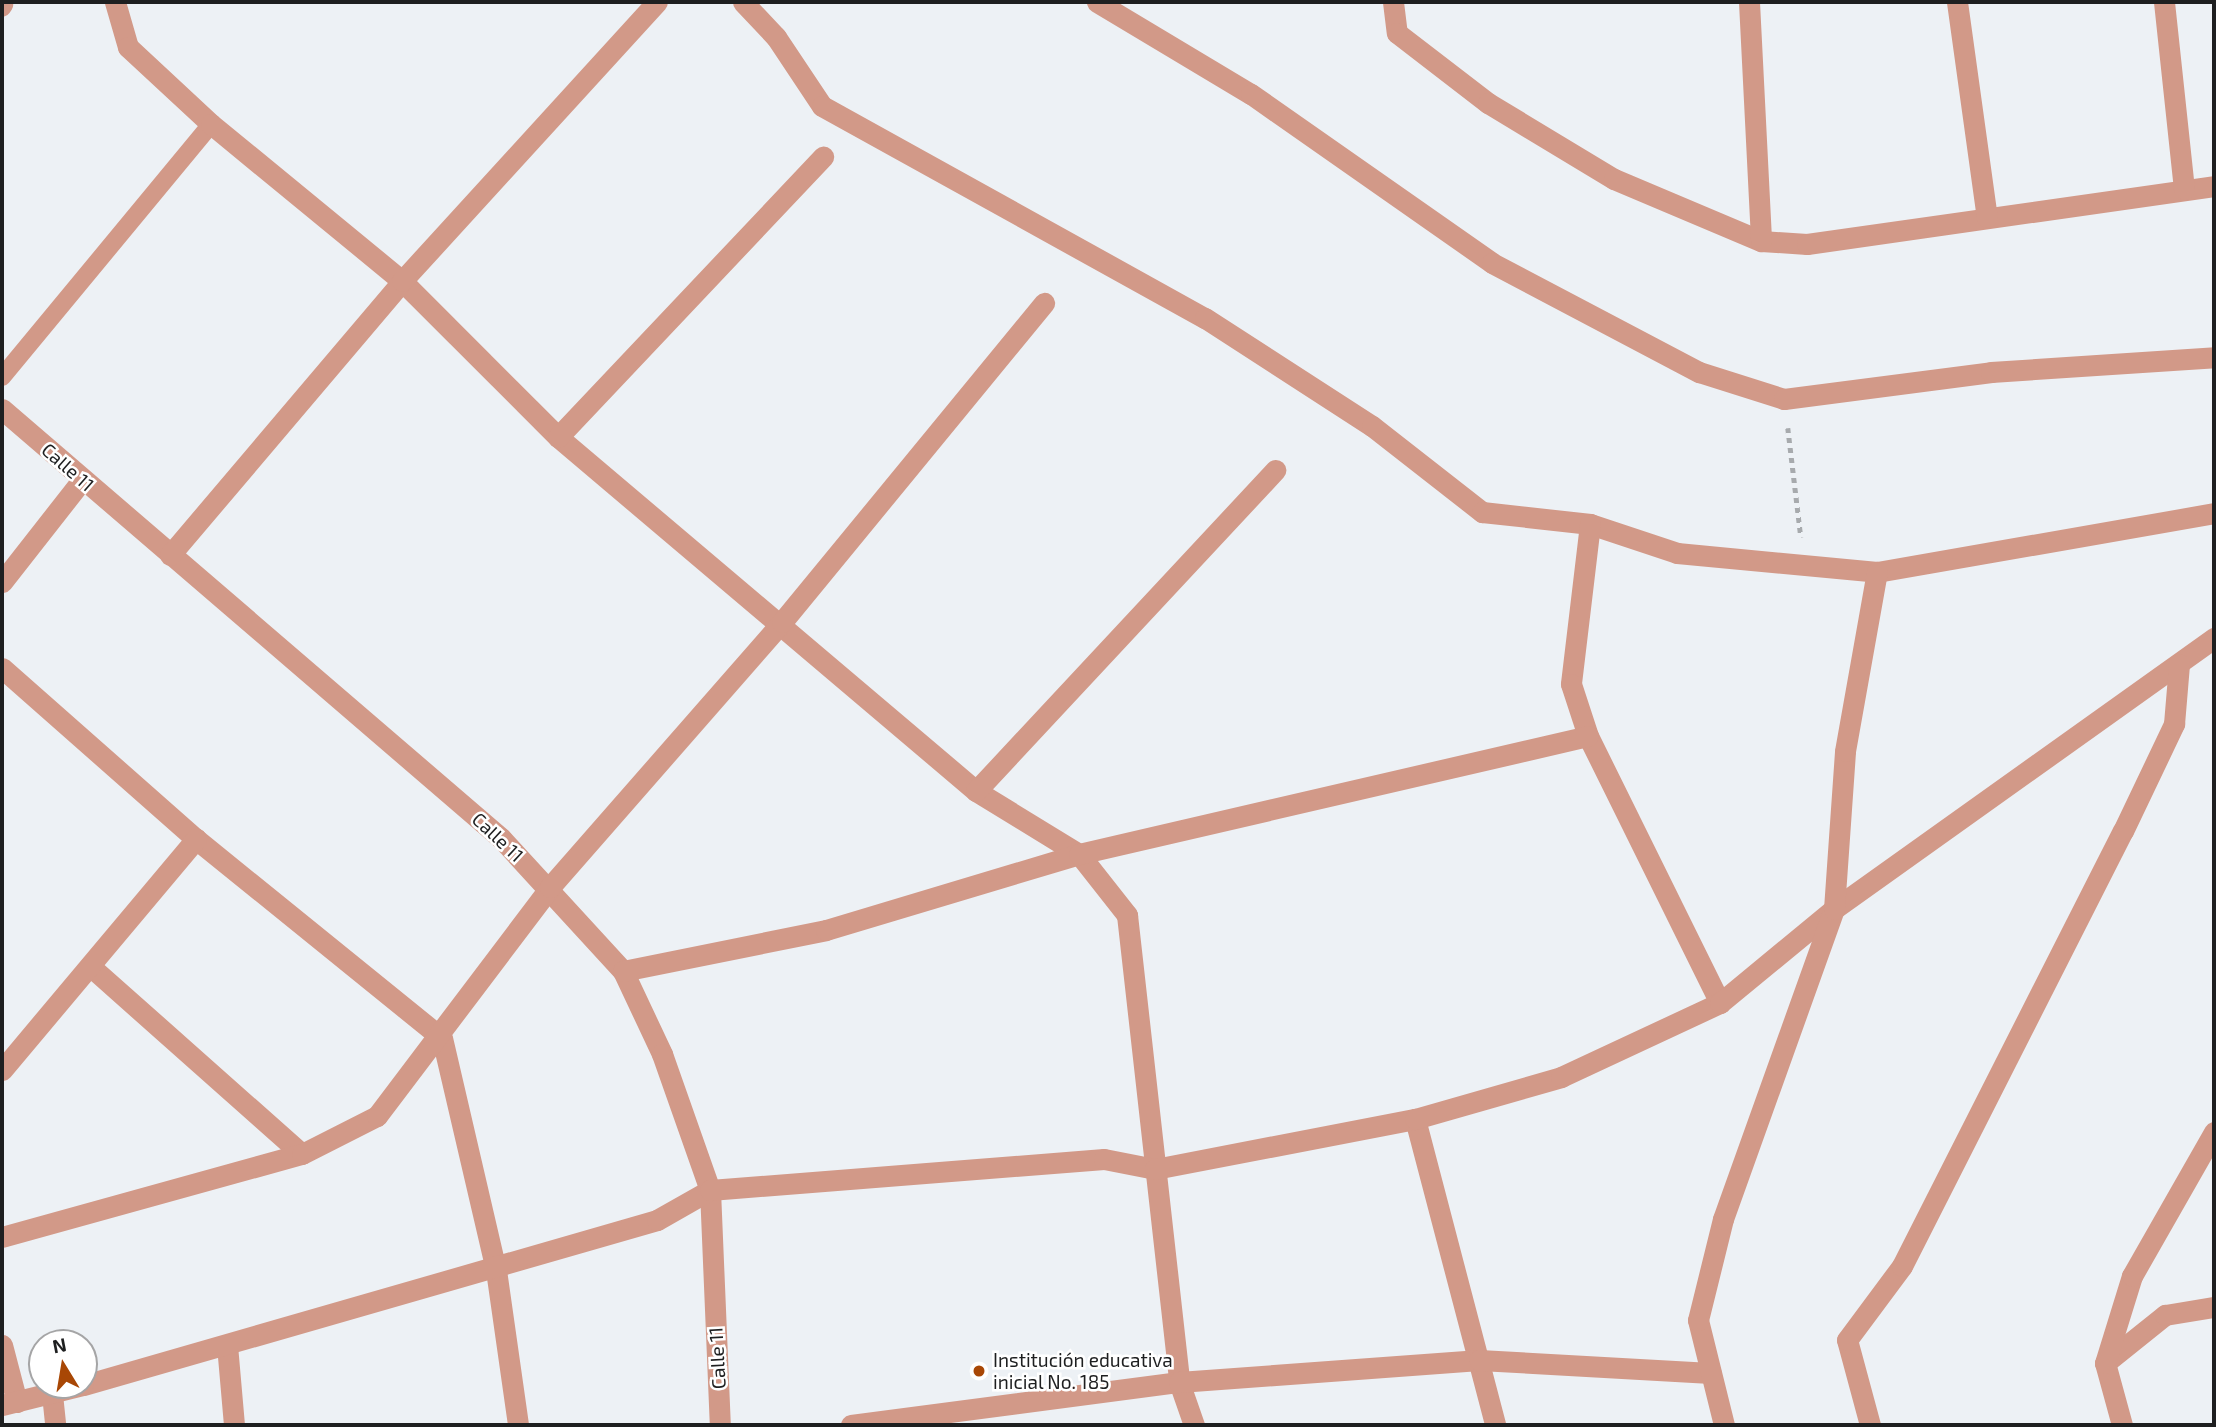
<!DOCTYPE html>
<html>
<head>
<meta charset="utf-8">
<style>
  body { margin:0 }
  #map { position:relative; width:2216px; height:1427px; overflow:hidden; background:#edf1f5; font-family:"Exo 2",sans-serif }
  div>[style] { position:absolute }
  .path>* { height:4.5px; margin-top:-2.25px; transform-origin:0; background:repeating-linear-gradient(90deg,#a7aaad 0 5px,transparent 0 10px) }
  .lane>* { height:18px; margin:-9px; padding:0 9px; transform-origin:9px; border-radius:9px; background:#d29988 }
  .street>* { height:21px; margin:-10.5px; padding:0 10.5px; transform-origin:10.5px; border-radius:10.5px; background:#d29988 }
  .dots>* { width:19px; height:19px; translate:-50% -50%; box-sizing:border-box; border:4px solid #fff; border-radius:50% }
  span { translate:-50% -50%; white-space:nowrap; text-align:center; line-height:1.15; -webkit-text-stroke:5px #fff; paint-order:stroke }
  .street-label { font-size:19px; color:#1e1f20 }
  .poi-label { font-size:19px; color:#1e1f20 }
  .left { translate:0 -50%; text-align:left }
  .frame { position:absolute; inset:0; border:4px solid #1e1f20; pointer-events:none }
  .north { position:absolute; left:28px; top:1329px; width:70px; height:70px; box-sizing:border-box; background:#fff; border:2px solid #a5a5a6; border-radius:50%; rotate:349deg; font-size:19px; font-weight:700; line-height:28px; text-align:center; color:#1e1f20 }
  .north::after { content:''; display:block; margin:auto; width:24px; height:32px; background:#a84705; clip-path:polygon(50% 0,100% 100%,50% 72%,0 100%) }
</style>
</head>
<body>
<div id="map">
  <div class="path">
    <div style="left:1788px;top:428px;width:110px;rotate:83.2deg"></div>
  </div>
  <div class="lane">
    <div style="left:2px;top:8px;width:4px;rotate:-56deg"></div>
    <div style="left:2px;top:377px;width:328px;rotate:-50.4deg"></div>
  </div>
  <div class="street">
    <div style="left:115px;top:2px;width:47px;rotate:73.9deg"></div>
    <div style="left:128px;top:47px;width:113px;rotate:42.9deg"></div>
    <div style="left:211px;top:124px;width:247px;rotate:39.4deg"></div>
    <div style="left:402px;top:281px;width:221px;rotate:45deg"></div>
    <div style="left:558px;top:437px;width:548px;rotate:40.26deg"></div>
    <div style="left:976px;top:791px;width:121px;rotate:31.5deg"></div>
    <div style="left:1079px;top:854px;width:78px;rotate:51.8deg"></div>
    <div style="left:1127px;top:915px;width:470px;rotate:83.6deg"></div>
    <div style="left:1179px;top:1382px;width:46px;rotate:70.8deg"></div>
    <div style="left:743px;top:2px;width:48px;rotate:46.7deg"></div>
    <div style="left:776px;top:37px;width:83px;rotate:56.3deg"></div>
    <div style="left:822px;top:106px;width:438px;rotate:29deg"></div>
    <div style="left:1205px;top:318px;width:199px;rotate:32.9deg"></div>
    <div style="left:1372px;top:426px;width:140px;rotate:38deg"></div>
    <div style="left:1482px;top:512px;width:109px;rotate:6.3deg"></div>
    <div style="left:1590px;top:524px;width:92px;rotate:18.4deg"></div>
    <div style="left:1677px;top:553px;width:201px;rotate:5.4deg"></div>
    <div style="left:1877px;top:572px;width:342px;rotate:-9.9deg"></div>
    <div style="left:1097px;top:2px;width:179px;rotate:30.9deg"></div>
    <div style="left:1251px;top:94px;width:294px;rotate:35deg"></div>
    <div style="left:1492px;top:263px;width:234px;rotate:27.8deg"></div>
    <div style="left:1699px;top:372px;width:89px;rotate:17.6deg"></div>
    <div style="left:1784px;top:399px;width:209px;rotate:-7.4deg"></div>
    <div style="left:1991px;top:372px;width:224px;rotate:-3.8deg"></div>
    <div style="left:1393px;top:2px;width:31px;rotate:83deg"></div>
    <div style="left:1397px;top:33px;width:115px;rotate:37.6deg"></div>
    <div style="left:1488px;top:103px;width:147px;rotate:31.1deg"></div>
    <div style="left:1614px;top:179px;width:160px;rotate:22.9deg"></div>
    <div style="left:1761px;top:241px;width:46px;rotate:3.7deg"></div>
    <div style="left:1807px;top:244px;width:411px;rotate:-8.1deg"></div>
    <div style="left:1749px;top:2px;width:239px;rotate:87.1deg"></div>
    <div style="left:1957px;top:2px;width:217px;rotate:82.1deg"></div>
    <div style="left:2164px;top:2px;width:188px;rotate:83.9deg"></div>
    <div style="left:2px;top:409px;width:658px;rotate:40.69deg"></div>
    <div style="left:501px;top:838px;width:180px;rotate:47.5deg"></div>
    <div style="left:623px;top:971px;width:92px;rotate:64.8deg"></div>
    <div style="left:662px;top:1054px;width:144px;rotate:70.6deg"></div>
    <div style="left:710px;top:1190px;width:235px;rotate:87.6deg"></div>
    <div style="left:558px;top:437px;width:386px;rotate:-46.6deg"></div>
    <div style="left:1590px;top:524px;width:161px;rotate:96.8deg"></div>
    <div style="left:1571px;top:684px;width:55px;rotate:71.9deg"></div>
    <div style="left:1588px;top:736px;width:298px;rotate:63.7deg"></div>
    <div style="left:170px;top:555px;width:359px;rotate:-49.7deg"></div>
    <div style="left:402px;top:281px;width:378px;rotate:-47.6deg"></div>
    <div style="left:2px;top:582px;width:130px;rotate:-51.9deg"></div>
    <div style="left:2px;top:668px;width:259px;rotate:41.4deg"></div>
    <div style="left:196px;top:839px;width:316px;rotate:39deg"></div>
    <div style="left:442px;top:1038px;width:238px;rotate:76.9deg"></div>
    <div style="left:496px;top:1270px;width:157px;rotate:81.9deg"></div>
    <div style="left:976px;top:791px;width:439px;rotate:-47deg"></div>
    <div style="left:90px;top:966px;width:283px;rotate:41.6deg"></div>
    <div style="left:623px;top:971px;width:207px;rotate:-11.4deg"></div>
    <div style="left:826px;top:930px;width:264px;rotate:-16.7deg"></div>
    <div style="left:1079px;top:854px;width:522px;rotate:-13.05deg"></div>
    <div style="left:2px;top:1070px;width:302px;rotate:-50deg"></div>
    <div style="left:1415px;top:1119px;width:316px;rotate:75.3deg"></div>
    <div style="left:2px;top:1237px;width:311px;rotate:-15.5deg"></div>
    <div style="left:302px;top:1154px;width:84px;rotate:-26.9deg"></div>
    <div style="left:377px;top:1116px;width:287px;rotate:-52.9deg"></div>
    <div style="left:550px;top:887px;width:352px;rotate:-48.8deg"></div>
    <div style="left:782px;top:622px;width:413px;rotate:-50.6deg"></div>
    <div style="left:2px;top:1345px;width:59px;rotate:75.3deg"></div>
    <div style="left:227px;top:1345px;width:80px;rotate:85deg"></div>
    <div style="left:2105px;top:1363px;width:77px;rotate:-38.7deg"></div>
    <div style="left:2165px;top:1315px;width:50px;rotate:-9.3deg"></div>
    <div style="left:84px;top:1385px;width:596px;rotate:-16.06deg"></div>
    <div style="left:657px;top:1220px;width:61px;rotate:-29.5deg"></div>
    <div style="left:710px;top:1190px;width:395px;rotate:-4.5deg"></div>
    <div style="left:1104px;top:1159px;width:52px;rotate:11.1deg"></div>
    <div style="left:1155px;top:1169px;width:265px;rotate:-10.9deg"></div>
    <div style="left:1415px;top:1119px;width:152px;rotate:-16deg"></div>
    <div style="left:1561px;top:1077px;width:175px;rotate:-25deg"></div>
    <div style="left:1720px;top:1003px;width:148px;rotate:-39.5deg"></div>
    <div style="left:1834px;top:909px;width:467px;rotate:-35.5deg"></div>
    <div style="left:52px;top:1394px;width:31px;rotate:84deg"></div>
    <div style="left:2px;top:1405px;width:83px;rotate:-13.9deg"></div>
    <div style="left:851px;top:1425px;width:331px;rotate:-7.5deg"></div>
    <div style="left:1179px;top:1382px;width:301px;rotate:-4.2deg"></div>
    <div style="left:1479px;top:1360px;width:232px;rotate:3.2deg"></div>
    <div style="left:1724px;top:1425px;width:108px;rotate:-103.9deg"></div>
    <div style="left:1698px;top:1320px;width:104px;rotate:-76.1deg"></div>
    <div style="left:1723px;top:1219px;width:329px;rotate:-70.3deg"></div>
    <div style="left:1834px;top:909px;width:158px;rotate:-86deg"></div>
    <div style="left:1845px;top:751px;width:182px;rotate:-79.9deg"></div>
    <div style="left:1870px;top:1425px;width:88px;rotate:-105.1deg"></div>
    <div style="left:1847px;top:1340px;width:92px;rotate:-53.4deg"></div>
    <div style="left:1902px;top:1266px;width:488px;rotate:-63.1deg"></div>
    <div style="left:2123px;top:831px;width:119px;rotate:-64.5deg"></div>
    <div style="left:2174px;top:724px;width:60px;rotate:-85.2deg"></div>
    <div style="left:2122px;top:1425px;width:64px;rotate:-105.3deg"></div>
    <div style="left:2105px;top:1363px;width:91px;rotate:-72.8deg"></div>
    <div style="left:2132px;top:1276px;width:166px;rotate:-60.3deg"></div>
  </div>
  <div class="dots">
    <div style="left:979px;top:1371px;background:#a84705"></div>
  </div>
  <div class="street-label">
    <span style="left:68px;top:467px;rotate:41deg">Calle 11</span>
    <span style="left:498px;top:837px;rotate:43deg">Calle 11</span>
    <span style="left:717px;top:1358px;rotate:-93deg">Calle 11</span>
  </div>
  <div class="poi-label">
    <span class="left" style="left:993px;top:1371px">Institución educativa<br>inicial No. 185</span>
  </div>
  <div class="frame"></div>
  <div class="north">N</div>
</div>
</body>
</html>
